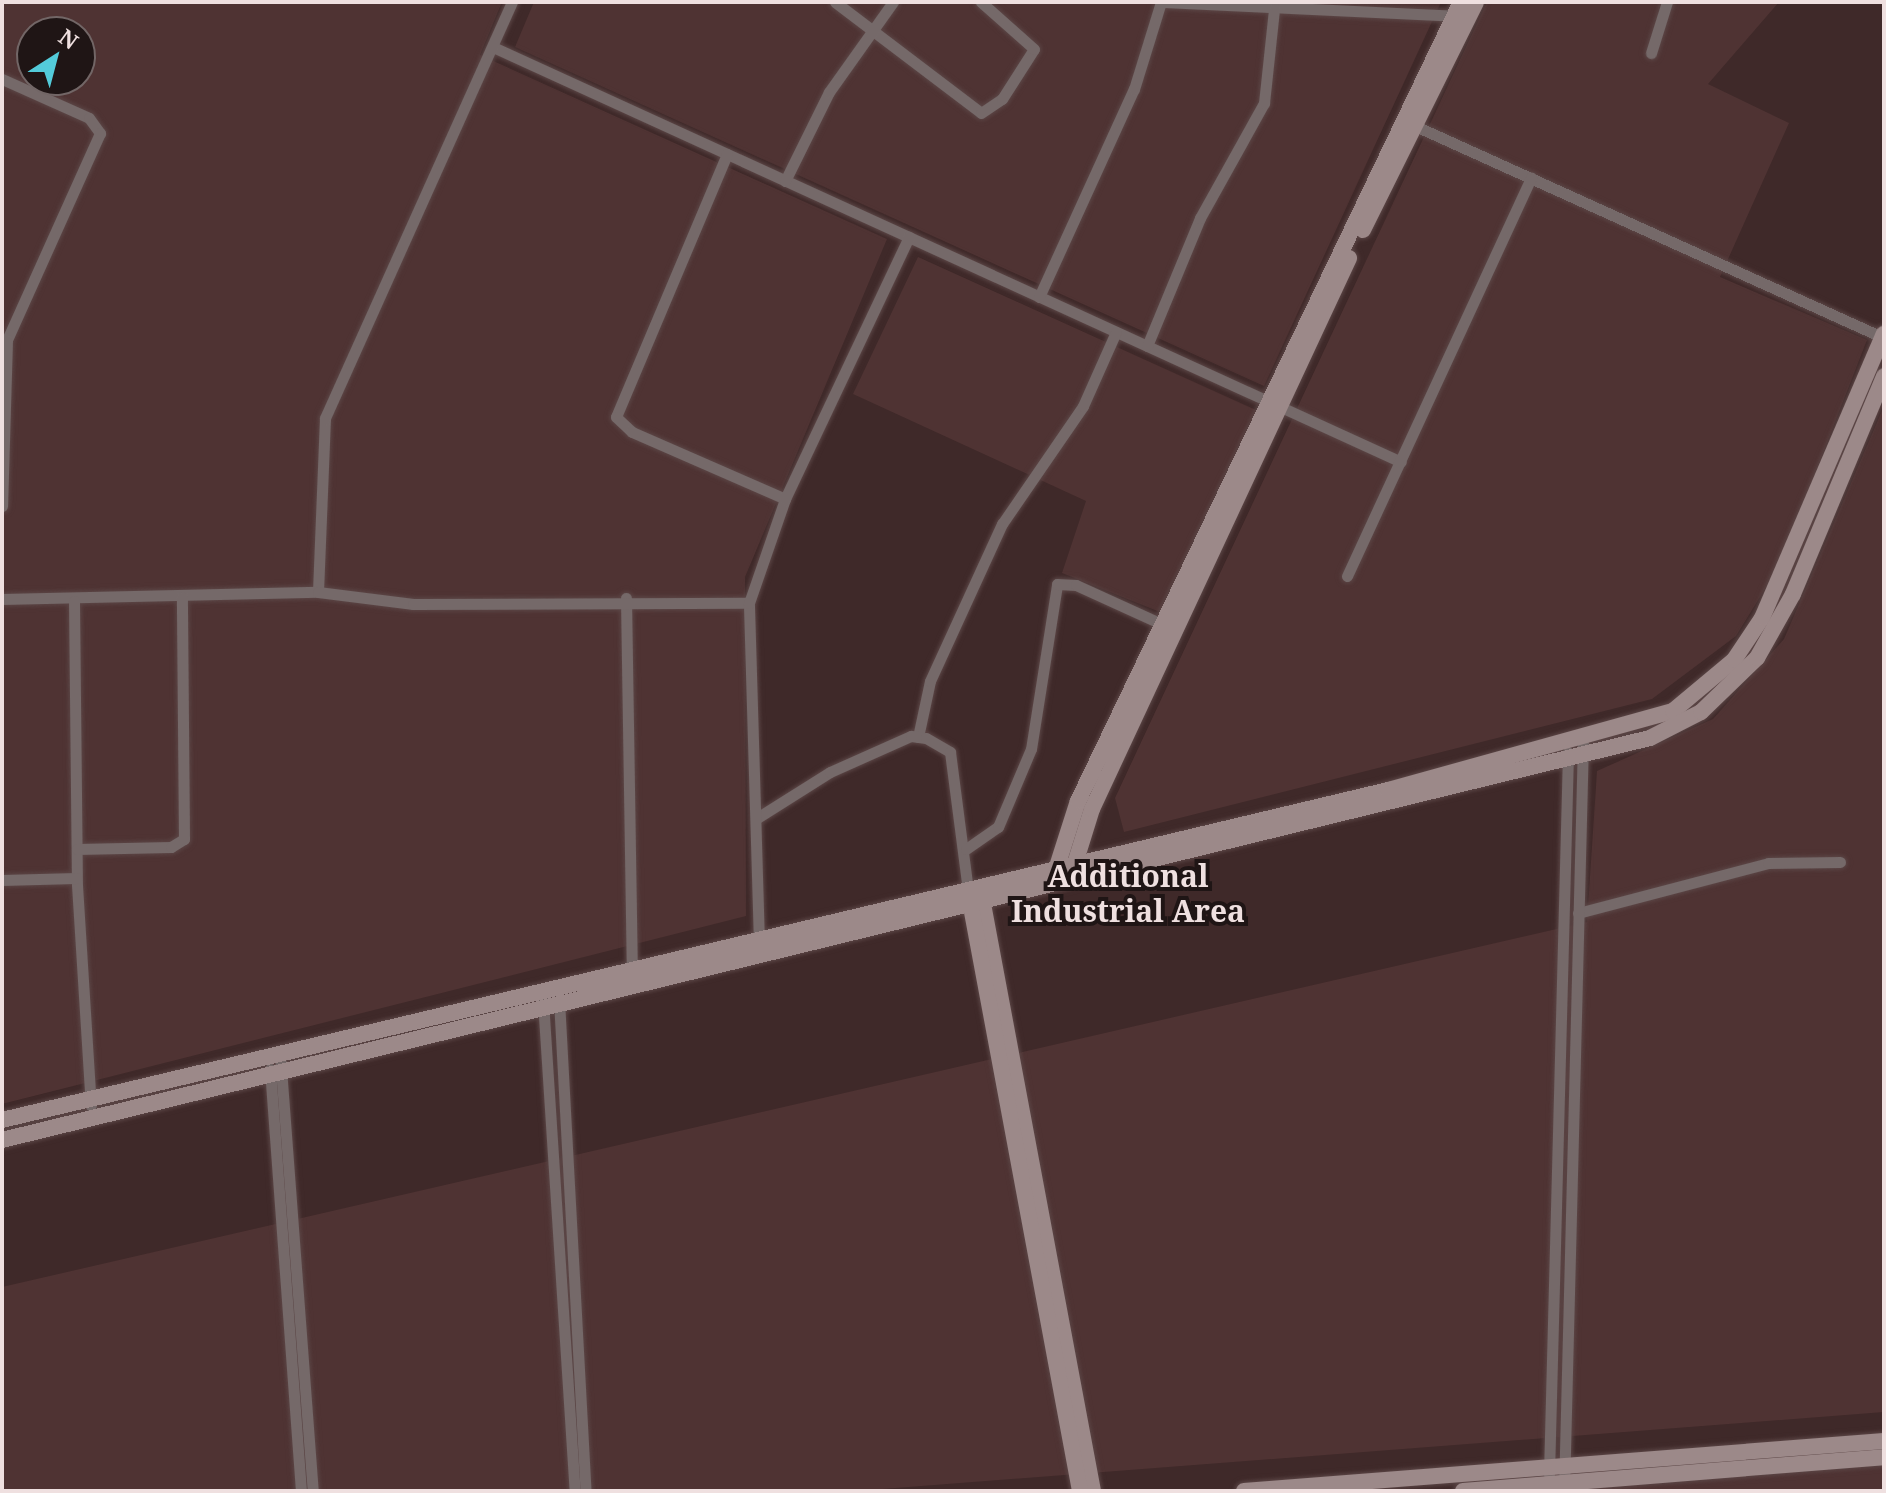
<!DOCTYPE html>
<html>
<head>
<meta charset="utf-8">
<style>
  body { margin:0 }
  #map { position:relative; width:1886px; height:1493px; overflow:hidden; background:#3f2929; font-family:"Noto Serif",serif }
  div>[style] { position:absolute }
  .built>* { inset:0; background:#4f3333 }
  .roads { filter:drop-shadow(0 0 2px #5b4646) drop-shadow(0 0 2px #5b4646) }
  .street>* { height:11px; margin:-5.5px; padding:0 5.5px; transform-origin:5.5px; border-radius:5.5px; background:#756969 }
  .secondary>* { height:16px; margin:-8px; padding:0 8px; transform-origin:8px; border-radius:8px; background:#9c8989 }
  span { translate:-50% -50%; white-space:nowrap; text-align:center; line-height:1.15; -webkit-text-stroke:8px #1f1515; paint-order:stroke }
  .district-label { font-size:30px; color:#efe0e0; font-weight:700 }
  .frame { position:absolute; inset:0; border:4px solid #efe0e0; pointer-events:none }
  .north { position:absolute; left:16px; top:16px; width:80px; height:80px; box-sizing:border-box; background:#1f1515; border:2px solid #726666; border-radius:50%; rotate:36deg; font-size:22px; font-weight:700; line-height:32px; text-align:center; color:#efe0e0 }
  .north::after { content:''; display:block; margin:auto; width:28px; height:36px; background:#53cbda; clip-path:polygon(50% 0,100% 100%,50% 72%,0 100%) }
</style>
</head>
<body>
<div id="map">
  <div class="built">
    <div style="clip-path:polygon(evenodd,2px 2px,502px 2px,480px 55px,887px 239px,745px 577px,746px 916px,2px 1104px,2px 2px,32px 32px,80px 32px,80px 80px,32px 80px,32px 32px)"></div>
    <div style="clip-path:polygon(534px 2px,1441px 2px,1264px 386px,515px 47px)"></div>
    <div style="clip-path:polygon(1487px 2px,1779px 2px,1708px 84px,1789px 123px,1720px 277px,1867px 340px,1779px 566px,1736px 636px,1652px 699px,1124px 832px,1115px 798px)"></div>
    <div style="clip-path:polygon(918px 257px,1256px 410px,1160px 612px,1062px 573px,1086px 501px,853px 394px)"></div>
    <div style="clip-path:polygon(1884px 406px,1884px 1412px,857px 1491px,2px 1491px,2px 1287px,1587px 922px,1597px 771px,1713px 719px,1784px 639px)"></div>
    <div style="clip-path:polygon(1884px 1465px,1884px 1491px,1557px 1491px)"></div>
  </div>
  <div class="roads">
    <div class="street">
      <div style="left:835px;top:2px;width:183px;rotate:37.2deg"></div>
      <div style="left:981px;top:113px;width:25px;rotate:-34deg"></div>
      <div style="left:1002px;top:99px;width:59px;rotate:-57.4deg"></div>
      <div style="left:1034px;top:49px;width:71px;rotate:-138.4deg"></div>
      <div style="left:1164px;top:2px;width:296px;rotate:2.7deg"></div>
      <div style="left:493px;top:47px;width:998px;rotate:24.56deg"></div>
      <div style="left:1651px;top:53px;width:53px;rotate:-72.6deg"></div>
      <div style="left:2px;top:79px;width:95px;rotate:24.1deg"></div>
      <div style="left:89px;top:118px;width:19px;rotate:54deg"></div>
      <div style="left:100px;top:133px;width:227px;rotate:114.2deg"></div>
      <div style="left:7px;top:340px;width:166px;rotate:91.7deg"></div>
      <div style="left:1411px;top:124px;width:519px;rotate:24.34deg"></div>
      <div style="left:727px;top:154px;width:285px;rotate:112.9deg"></div>
      <div style="left:616px;top:417px;width:22px;rotate:43deg"></div>
      <div style="left:632px;top:432px;width:167px;rotate:23.6deg"></div>
      <div style="left:785px;top:181px;width:99px;rotate:-63.7deg"></div>
      <div style="left:829px;top:92px;width:110px;rotate:-54.6deg"></div>
      <div style="left:1039px;top:297px;width:229px;rotate:-65.5deg"></div>
      <div style="left:1134px;top:89px;width:91px;rotate:-72.8deg"></div>
      <div style="left:1147px;top:346px;width:139px;rotate:-67.5deg"></div>
      <div style="left:1200px;top:218px;width:132px;rotate:-60.9deg"></div>
      <div style="left:1264px;top:103px;width:95px;rotate:-83.9deg"></div>
      <div style="left:1347px;top:576px;width:439px;rotate:-65.2deg"></div>
      <div style="left:318px;top:592px;width:174px;rotate:-87.7deg"></div>
      <div style="left:325px;top:418px;width:456px;rotate:-65.8deg"></div>
      <div style="left:626px;top:598px;width:371px;rotate:89.1deg"></div>
      <div style="left:2px;top:599px;width:316px;rotate:-1.3deg"></div>
      <div style="left:318px;top:592px;width:96px;rotate:7.2deg"></div>
      <div style="left:413px;top:604px;width:336px;rotate:-0.2deg"></div>
      <div style="left:74px;top:601px;width:284px;rotate:89.4deg"></div>
      <div style="left:77px;top:885px;width:221px;rotate:86.4deg"></div>
      <div style="left:918px;top:737px;width:57px;rotate:-77.9deg"></div>
      <div style="left:930px;top:681px;width:173px;rotate:-65.4deg"></div>
      <div style="left:1002px;top:524px;width:143px;rotate:-55.5deg"></div>
      <div style="left:1083px;top:406px;width:81px;rotate:-66deg"></div>
      <div style="left:757px;top:818px;width:86px;rotate:-32.2deg"></div>
      <div style="left:830px;top:772px;width:89px;rotate:-24deg"></div>
      <div style="left:911px;top:736px;width:15px;rotate:8deg"></div>
      <div style="left:926px;top:738px;width:28px;rotate:30deg"></div>
      <div style="left:950px;top:752px;width:140px;rotate:82.6deg"></div>
      <div style="left:77px;top:849px;width:94px;rotate:-1.2deg"></div>
      <div style="left:171px;top:847px;width:15px;rotate:-32deg"></div>
      <div style="left:184px;top:839px;width:242px;rotate:-90.5deg"></div>
      <div style="left:966px;top:849px;width:39px;rotate:-35deg"></div>
      <div style="left:998px;top:827px;width:85px;rotate:-67.1deg"></div>
      <div style="left:1031px;top:749px;width:167px;rotate:-81deg"></div>
      <div style="left:1057px;top:584px;width:19px;rotate:3deg"></div>
      <div style="left:1076px;top:585px;width:99px;rotate:24.5deg"></div>
      <div style="left:2px;top:880px;width:74px;rotate:-1.5deg"></div>
      <div style="left:1578px;top:913px;width:196px;rotate:-14.7deg"></div>
      <div style="left:1768px;top:863px;width:72px;rotate:-0.8deg"></div>
      <div style="left:759px;top:943px;width:340px;rotate:-91.7deg"></div>
      <div style="left:749px;top:603px;width:110px;rotate:-70.9deg"></div>
      <div style="left:785px;top:499px;width:290px;rotate:-64.7deg"></div>
      <div style="left:559px;top:1000px;width:492px;rotate:86.9deg"></div>
      <div style="left:543px;top:1001px;width:491px;rotate:86.3deg"></div>
      <div style="left:280px;top:1055px;width:437px;rotate:85.7deg"></div>
      <div style="left:270px;top:1069px;width:423px;rotate:85.8deg"></div>
      <div style="left:1549px;top:1474px;width:722px;rotate:-88.49deg"></div>
      <div style="left:1564px;top:1491px;width:750px;rotate:-88.55deg"></div>
    </div>
    <div class="secondary">
      <div style="left:1363px;top:230px;width:254px;rotate:-63.6deg"></div>
      <div style="left:1073px;top:870px;width:64px;rotate:-72.7deg"></div>
      <div style="left:1092px;top:809px;width:608px;rotate:-64.99deg"></div>
      <div style="left:1054px;top:876px;width:79px;rotate:-72.3deg"></div>
      <div style="left:1078px;top:801px;width:886px;rotate:-64.39deg"></div>
      <div style="left:981px;top:893px;width:608px;rotate:79.39deg"></div>
      <div style="left:969px;top:896px;width:605px;rotate:79.43deg"></div>
      <div style="left:2px;top:1120px;width:1425px;rotate:-13.39deg"></div>
      <div style="left:1388px;top:790px;width:296px;rotate:-15.5deg"></div>
      <div style="left:1673px;top:711px;width:80px;rotate:-39.9deg"></div>
      <div style="left:1734px;top:660px;width:50px;rotate:-56.3deg"></div>
      <div style="left:1762px;top:618px;width:309px;rotate:-66.8deg"></div>
      <div style="left:2px;top:1140px;width:1696px;rotate:-13.71deg"></div>
      <div style="left:1650px;top:738px;width:57px;rotate:-27deg"></div>
      <div style="left:1701px;top:712px;width:78px;rotate:-44deg"></div>
      <div style="left:1757px;top:658px;width:73px;rotate:-60.6deg"></div>
      <div style="left:1793px;top:594px;width:236px;rotate:-67.3deg"></div>
      <div style="left:1244px;top:1491px;width:642px;rotate:-4.47deg"></div>
      <div style="left:1463px;top:1491px;width:422px;rotate:-4.6deg"></div>
    </div>
  </div>
  <div class="district-label">
    <span style="left:1128px;top:893px">Additional<br>Industrial Area</span>
  </div>
  <div class="frame"></div>
  <div class="north">N</div>
</div>
</body>
</html>
